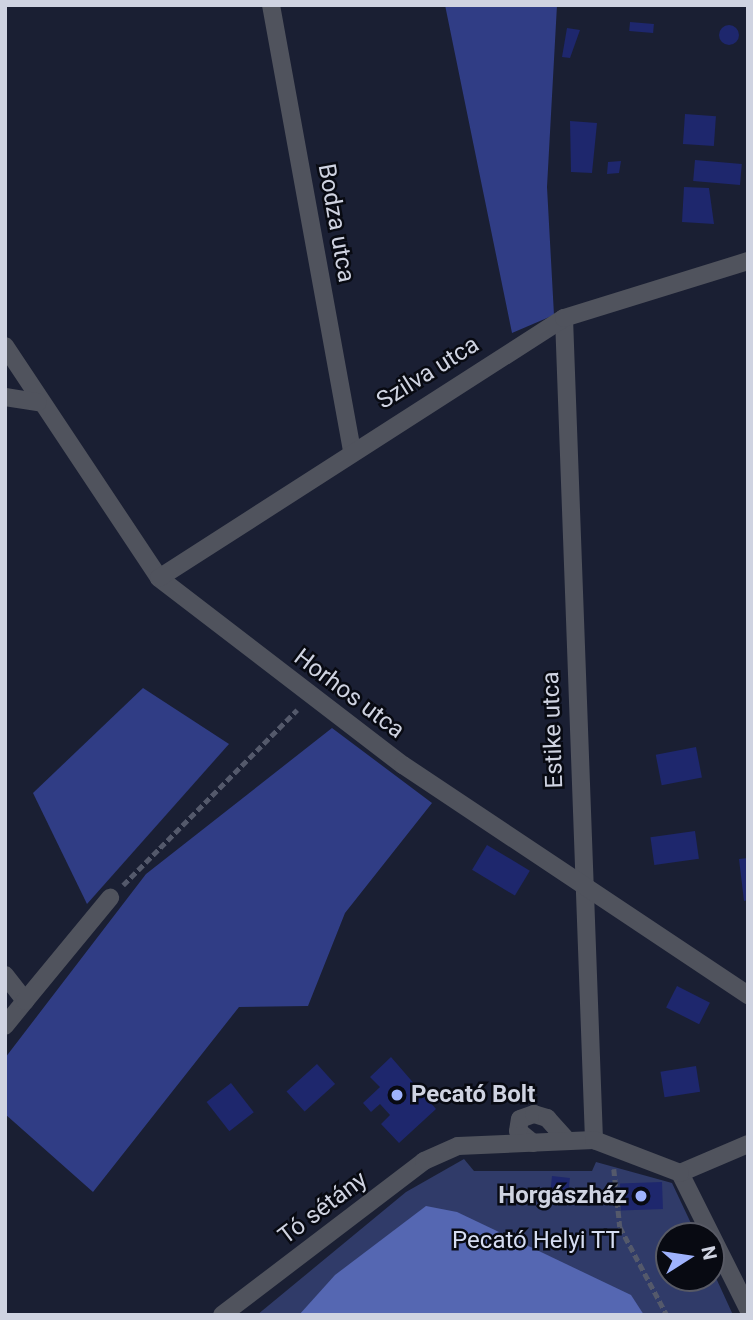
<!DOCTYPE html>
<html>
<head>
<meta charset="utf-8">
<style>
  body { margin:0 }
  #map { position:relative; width:753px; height:1320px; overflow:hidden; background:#1a1f33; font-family:Roboto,sans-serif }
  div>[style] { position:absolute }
  .green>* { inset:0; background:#303b69 }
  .forest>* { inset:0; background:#303d85 }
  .water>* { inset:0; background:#5567b2 }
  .building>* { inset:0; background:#1e276d; transform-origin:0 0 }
  .round { border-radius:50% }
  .path>* { height:4.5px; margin-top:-2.25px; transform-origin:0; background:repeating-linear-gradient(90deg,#54596b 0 7px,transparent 0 10.5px) }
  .minor>* { height:18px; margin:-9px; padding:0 9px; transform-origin:9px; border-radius:9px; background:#50535d }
  .dots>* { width:19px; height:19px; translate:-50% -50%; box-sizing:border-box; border:4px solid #080a12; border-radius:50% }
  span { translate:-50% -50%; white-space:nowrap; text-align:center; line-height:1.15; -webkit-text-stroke:5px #080a12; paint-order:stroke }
  .street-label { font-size:24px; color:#cfd3e1 }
  .poi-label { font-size:24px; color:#cfd3e1; font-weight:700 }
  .left { translate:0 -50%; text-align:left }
  .right { translate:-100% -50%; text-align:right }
  .park-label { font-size:24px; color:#d6ddf2 }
  .frame { position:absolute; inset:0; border:7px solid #cfd3e1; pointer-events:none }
  .north { position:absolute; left:655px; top:1222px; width:70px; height:70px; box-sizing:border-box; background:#080a12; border:2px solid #585a65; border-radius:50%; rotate:78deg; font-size:19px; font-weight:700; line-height:28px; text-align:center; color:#cfd3e1 }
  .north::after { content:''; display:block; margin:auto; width:24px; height:32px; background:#9fb3fd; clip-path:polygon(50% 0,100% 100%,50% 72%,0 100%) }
</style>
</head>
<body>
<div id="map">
  <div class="green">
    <div style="clip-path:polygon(464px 1159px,474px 1171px,592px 1171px,596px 1162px,672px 1183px,697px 1236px,669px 1236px,669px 1278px,711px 1278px,711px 1267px,733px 1315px,257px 1315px,406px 1192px)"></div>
  </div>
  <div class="forest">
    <div style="clip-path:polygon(445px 5px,557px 5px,547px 187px,554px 315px,512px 333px)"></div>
    <div style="clip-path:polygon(143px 688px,229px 744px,87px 904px,33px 793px)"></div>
    <div style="clip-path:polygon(332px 728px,432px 803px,345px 913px,308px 1006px,239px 1007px,93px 1192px,5px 1114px,5px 1058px,146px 874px)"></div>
  </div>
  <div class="water">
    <div style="clip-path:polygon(426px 1206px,457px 1212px,631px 1295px,644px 1315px,299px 1315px,335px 1275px)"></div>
  </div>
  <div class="building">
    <div style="left:630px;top:22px;width:24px;height:9px;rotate:5deg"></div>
    <div class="round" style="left:719px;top:25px;width:20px;height:20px"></div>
    <div style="clip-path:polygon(567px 28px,580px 30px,570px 58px,562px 57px)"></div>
    <div style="left:685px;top:114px;width:31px;height:30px;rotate:4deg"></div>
    <div style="clip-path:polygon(570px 121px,597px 123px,592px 173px,571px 172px)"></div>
    <div style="left:695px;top:160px;width:47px;height:21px;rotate:5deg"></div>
    <div style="clip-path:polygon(621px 161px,619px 173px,607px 174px,608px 162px)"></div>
    <div style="clip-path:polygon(684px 187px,709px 188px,714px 224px,682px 222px)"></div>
    <div style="left:696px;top:747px;width:31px;height:41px;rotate:79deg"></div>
    <div style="left:695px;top:831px;width:28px;height:45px;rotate:82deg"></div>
    <div style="left:487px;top:845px;width:50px;height:29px;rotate:31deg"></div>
    <div style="clip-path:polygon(748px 858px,748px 900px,744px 901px,739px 859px)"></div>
    <div style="left:677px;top:986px;width:37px;height:24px;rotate:27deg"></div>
    <div style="clip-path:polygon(391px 1057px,436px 1109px,399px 1143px,381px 1124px,390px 1115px,380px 1104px,371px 1112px,363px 1103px,380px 1087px,370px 1077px)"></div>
    <div style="left:317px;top:1064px;width:27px;height:41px;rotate:48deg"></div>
    <div style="left:696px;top:1066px;width:26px;height:36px;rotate:81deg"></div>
    <div style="left:231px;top:1083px;width:37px;height:31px;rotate:52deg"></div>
    <div style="left:552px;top:1176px;width:18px;height:25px;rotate:6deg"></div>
    <div style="left:662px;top:1182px;width:27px;height:42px;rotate:88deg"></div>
  </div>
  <div class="path">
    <div style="left:123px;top:885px;width:247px;rotate:-45.2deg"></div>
    <div style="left:614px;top:1169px;width:58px;rotate:84.1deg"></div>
    <div style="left:620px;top:1227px;width:100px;rotate:61.9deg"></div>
  </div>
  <div class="minor">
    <div style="left:271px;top:5px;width:451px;rotate:79.7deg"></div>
    <div style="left:564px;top:318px;width:823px;rotate:87.91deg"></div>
    <div style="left:5px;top:346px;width:278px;rotate:56.4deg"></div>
    <div style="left:159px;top:578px;width:307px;rotate:37.5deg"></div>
    <div style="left:403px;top:765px;width:415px;rotate:33.7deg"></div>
    <div style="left:5px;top:397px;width:33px;rotate:9deg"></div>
    <div style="left:159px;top:578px;width:481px;rotate:-32.7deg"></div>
    <div style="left:564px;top:318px;width:193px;rotate:-17.2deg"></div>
    <div style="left:5px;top:975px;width:33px;rotate:52deg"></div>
    <div style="left:25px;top:1001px;width:32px;rotate:129deg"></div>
    <div style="left:25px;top:1001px;width:134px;rotate:-50.5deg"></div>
    <div style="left:533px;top:1143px;width:19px;rotate:-141deg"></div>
    <div style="left:518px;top:1131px;width:12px;rotate:-81deg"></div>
    <div style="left:520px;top:1119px;width:15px;rotate:-20deg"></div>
    <div style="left:534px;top:1114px;width:14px;rotate:17deg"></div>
    <div style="left:547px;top:1118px;width:31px;rotate:48deg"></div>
    <div style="left:680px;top:1173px;width:152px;rotate:63.4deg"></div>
    <div style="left:680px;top:1173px;width:74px;rotate:-23.1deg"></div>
    <div style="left:222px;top:1315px;width:254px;rotate:-37.3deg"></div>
    <div style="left:424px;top:1161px;width:37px;rotate:-24deg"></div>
    <div style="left:458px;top:1146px;width:136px;rotate:-2.5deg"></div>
    <div style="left:594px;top:1140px;width:92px;rotate:21deg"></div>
  </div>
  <div class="dots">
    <div style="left:397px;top:1095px;background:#9fb3fd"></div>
    <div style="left:641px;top:1196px;background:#9fb3fd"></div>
  </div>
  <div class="street-label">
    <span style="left:336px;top:223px;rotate:80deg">Bodza utca</span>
    <span style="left:428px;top:373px;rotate:-32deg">Szilva utca</span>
    <span style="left:349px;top:694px;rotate:37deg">Horhos utca</span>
    <span style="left:553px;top:730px;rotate:-92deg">Estike utca</span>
    <span style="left:323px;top:1208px;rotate:-37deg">Tó sétány</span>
  </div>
  <div class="poi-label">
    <span class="left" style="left:411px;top:1095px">Pecató Bolt</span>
    <span class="right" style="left:627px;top:1196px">Horgászház</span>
  </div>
  <div class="park-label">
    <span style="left:536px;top:1241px">Pecató Helyi TT</span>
  </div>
  <div class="frame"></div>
  <div class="north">N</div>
</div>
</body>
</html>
